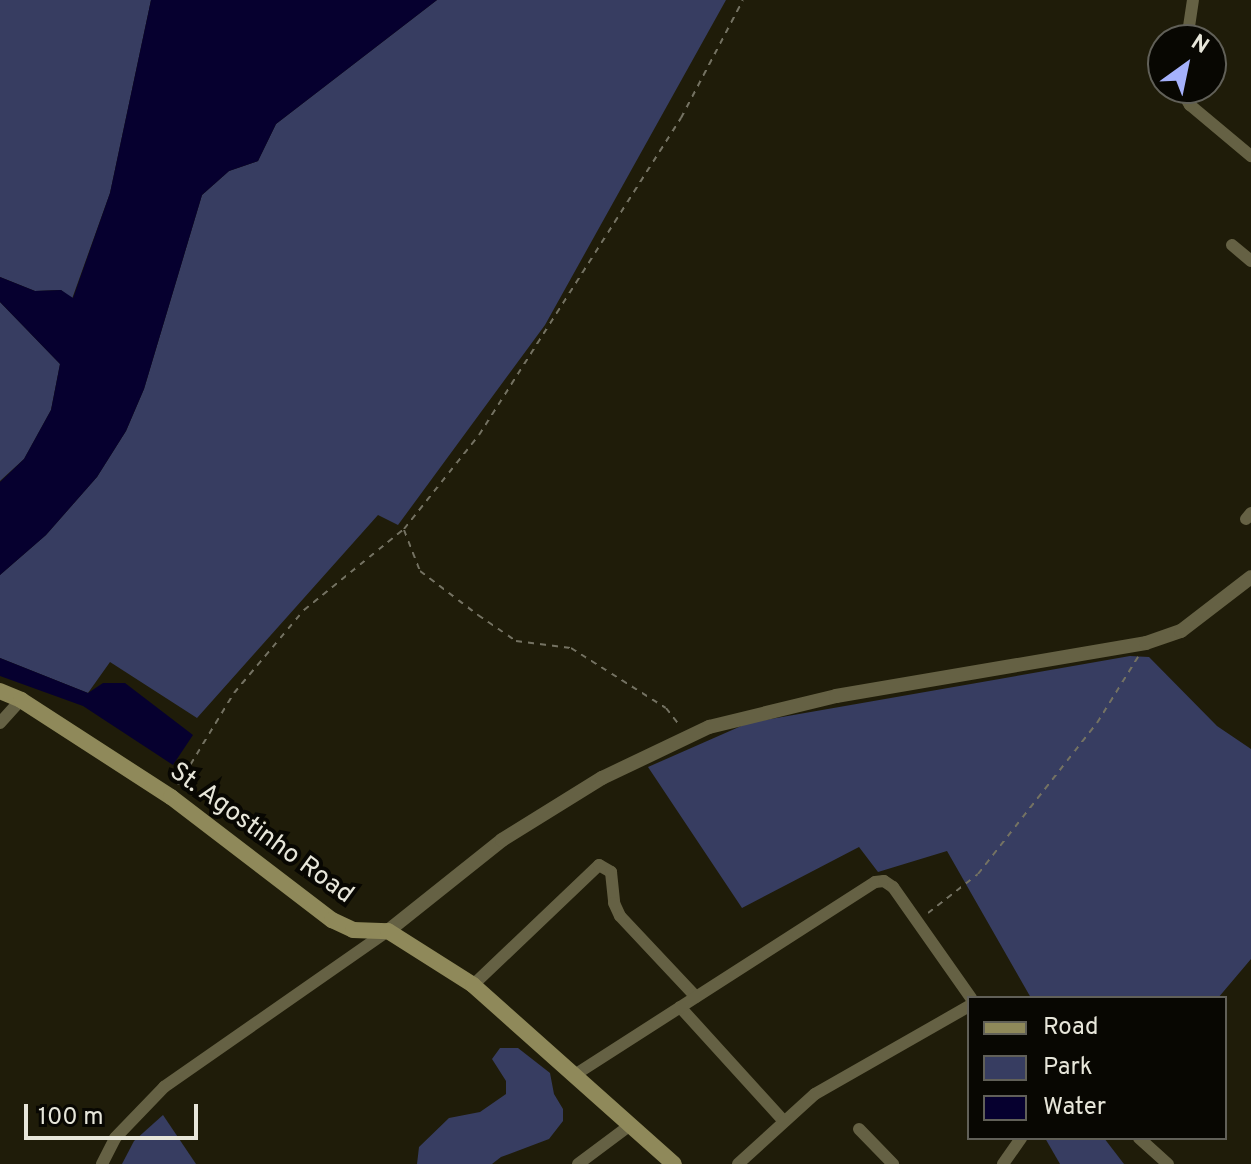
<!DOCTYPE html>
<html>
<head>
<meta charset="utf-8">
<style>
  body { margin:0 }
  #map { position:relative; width:1251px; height:1164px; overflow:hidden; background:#1f1c09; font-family:Overpass,sans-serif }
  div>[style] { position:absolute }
  .green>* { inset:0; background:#373d61 }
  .water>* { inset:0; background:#06002f }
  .path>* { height:2px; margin-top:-1px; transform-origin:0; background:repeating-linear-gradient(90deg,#747262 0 6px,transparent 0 12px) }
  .minor>* { height:12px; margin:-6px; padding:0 6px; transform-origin:6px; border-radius:6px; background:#656144 }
  .tertiary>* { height:14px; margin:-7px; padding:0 7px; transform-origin:7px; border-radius:7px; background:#656144 }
  .secondary>* { height:16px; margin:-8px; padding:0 8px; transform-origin:8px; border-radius:8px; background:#8f895a }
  span { translate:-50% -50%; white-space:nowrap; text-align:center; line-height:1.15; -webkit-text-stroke:8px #080702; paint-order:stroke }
  .street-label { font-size:26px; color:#e7e6da }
  .legend { position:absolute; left:967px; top:996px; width:260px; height:144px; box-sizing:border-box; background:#080702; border:2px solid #616058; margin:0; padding:10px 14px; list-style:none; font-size:24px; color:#e7e6da }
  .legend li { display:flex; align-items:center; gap:16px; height:40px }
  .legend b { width:40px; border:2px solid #616058 }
  .north { position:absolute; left:1147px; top:24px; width:80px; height:80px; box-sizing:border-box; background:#080702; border:2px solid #616058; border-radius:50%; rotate:33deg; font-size:22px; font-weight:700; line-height:32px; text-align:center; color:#e7e6da }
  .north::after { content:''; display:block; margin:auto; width:28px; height:36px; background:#a5b1fc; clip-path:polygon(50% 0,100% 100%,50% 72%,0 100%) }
  .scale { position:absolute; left:24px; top:1104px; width:174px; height:36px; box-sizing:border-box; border:4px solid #e7e6da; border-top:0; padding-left:10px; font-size:24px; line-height:28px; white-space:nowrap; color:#e7e6da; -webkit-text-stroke:6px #080702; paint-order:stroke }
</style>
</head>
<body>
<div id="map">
  <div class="green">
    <div style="clip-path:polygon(0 0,151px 0,110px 193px,72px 299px,61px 290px,35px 291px,0 277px)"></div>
    <div style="clip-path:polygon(437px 0,726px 0,545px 325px,398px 525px,378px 515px,197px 718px,110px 662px,88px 693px,0 658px,0 575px,46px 535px,97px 477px,126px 431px,144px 389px,202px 195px,229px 171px,258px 161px,276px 124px)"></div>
    <div style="clip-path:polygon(0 302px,60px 364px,51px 410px,24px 459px,0 481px)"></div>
    <div style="clip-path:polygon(1130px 656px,1149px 657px,1217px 726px,1251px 749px,1251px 959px,1218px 998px,1031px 998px,947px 851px,878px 872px,859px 847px,742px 908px,648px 767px,748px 723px)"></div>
    <div style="clip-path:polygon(500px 1048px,518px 1048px,550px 1073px,554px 1094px,563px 1109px,563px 1121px,549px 1139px,501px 1157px,492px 1164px,417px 1164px,419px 1147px,449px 1118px,480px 1112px,506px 1094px,506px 1081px,492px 1059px)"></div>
    <div style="clip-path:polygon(163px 1115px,196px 1164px,122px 1164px,134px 1141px)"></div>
    <div style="clip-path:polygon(1045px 1138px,1104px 1138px,1124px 1164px,1060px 1164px)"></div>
  </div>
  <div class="water">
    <div style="clip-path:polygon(151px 0,437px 0,276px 124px,258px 161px,229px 171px,202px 195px,144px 389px,126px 431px,97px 477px,46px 535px,0 575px,0 482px,24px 459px,51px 410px,60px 364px,0 302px,0 277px,35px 291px,61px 290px,73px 298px,110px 193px)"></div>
    <div style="clip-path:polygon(0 658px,88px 693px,103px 683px,125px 683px,193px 735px,173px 765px,83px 706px,0 676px)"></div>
  </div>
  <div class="path">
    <div style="left:404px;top:530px;width:44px;rotate:68.7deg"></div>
    <div style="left:420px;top:571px;width:73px;rotate:37.2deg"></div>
    <div style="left:478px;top:615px;width:46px;rotate:34.4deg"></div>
    <div style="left:516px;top:641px;width:55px;rotate:7.3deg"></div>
    <div style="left:571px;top:648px;width:112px;rotate:32.3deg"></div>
    <div style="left:666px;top:708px;width:23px;rotate:52deg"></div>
    <div style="left:178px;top:785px;width:108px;rotate:-58.7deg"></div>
    <div style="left:234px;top:693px;width:109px;rotate:-49.9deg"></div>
    <div style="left:304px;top:610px;width:129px;rotate:-39deg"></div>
    <div style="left:404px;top:529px;width:120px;rotate:-51.4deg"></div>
    <div style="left:479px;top:435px;width:376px;rotate:-57.5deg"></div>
    <div style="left:681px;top:118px;width:133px;rotate:-62.3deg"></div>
    <div style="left:928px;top:913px;width:63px;rotate:-38deg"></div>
    <div style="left:978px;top:874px;width:192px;rotate:-51.8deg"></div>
    <div style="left:1097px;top:723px;width:78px;rotate:-58.2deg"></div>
  </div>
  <div class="minor">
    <div style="left:1187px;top:40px;width:40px;rotate:-81.5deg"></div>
    <div style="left:1180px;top:88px;width:20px;rotate:60deg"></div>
    <div style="left:1190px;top:105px;width:80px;rotate:39.9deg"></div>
    <div style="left:1232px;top:245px;width:25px;rotate:40deg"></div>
    <div style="left:1246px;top:519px;width:8px;rotate:-50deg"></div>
    <div style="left:0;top:723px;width:31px;rotate:-48deg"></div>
    <div style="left:473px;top:985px;width:174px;rotate:-43.6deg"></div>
    <div style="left:599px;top:865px;width:14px;rotate:30deg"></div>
    <div style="left:611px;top:872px;width:31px;rotate:84deg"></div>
    <div style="left:614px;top:903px;width:14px;rotate:65deg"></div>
    <div style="left:620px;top:916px;width:111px;rotate:46.8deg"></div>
    <div style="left:680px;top:1007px;width:153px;rotate:47.7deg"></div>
    <div style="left:573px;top:1076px;width:359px;rotate:-32.7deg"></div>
    <div style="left:875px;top:882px;width:9px;rotate:-6deg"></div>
    <div style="left:884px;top:881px;width:11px;rotate:34deg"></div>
    <div style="left:893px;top:887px;width:136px;rotate:54.9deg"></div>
    <div style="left:859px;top:1129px;width:49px;rotate:45.8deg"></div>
    <div style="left:1139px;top:1138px;width:39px;rotate:42deg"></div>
    <div style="left:102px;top:1164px;width:29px;rotate:-63deg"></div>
    <div style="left:115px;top:1138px;width:71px;rotate:-46.1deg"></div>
    <div style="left:164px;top:1087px;width:273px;rotate:-34.9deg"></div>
    <div style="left:578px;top:1164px;width:64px;rotate:-36.7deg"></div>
    <div style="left:738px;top:1164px;width:104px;rotate:-42.3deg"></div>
    <div style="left:815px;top:1094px;width:177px;rotate:-29.7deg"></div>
    <div style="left:1003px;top:1164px;width:32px;rotate:-55deg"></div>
  </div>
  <div class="tertiary">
    <div style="left:388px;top:931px;width:146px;rotate:-38.6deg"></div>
    <div style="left:502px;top:840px;width:118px;rotate:-31.8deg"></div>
    <div style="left:602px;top:778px;width:119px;rotate:-25.5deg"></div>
    <div style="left:709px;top:727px;width:131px;rotate:-13.7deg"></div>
    <div style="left:836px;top:696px;width:314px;rotate:-9.7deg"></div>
    <div style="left:1146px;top:643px;width:37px;rotate:-19deg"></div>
    <div style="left:1181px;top:631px;width:88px;rotate:-37.6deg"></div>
  </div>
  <div class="secondary">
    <div style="left:0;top:691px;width:23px;rotate:23deg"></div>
    <div style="left:21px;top:700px;width:179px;rotate:32.9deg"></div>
    <div style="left:171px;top:797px;width:203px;rotate:37.4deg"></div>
    <div style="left:332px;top:920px;width:23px;rotate:25deg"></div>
    <div style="left:353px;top:930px;width:35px;rotate:2deg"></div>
    <div style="left:388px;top:931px;width:101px;rotate:32.4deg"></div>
    <div style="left:473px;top:985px;width:269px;rotate:41.7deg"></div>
  </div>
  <div class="street-label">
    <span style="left:261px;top:834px;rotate:36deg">St. Agostinho Road</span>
  </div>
  <ul class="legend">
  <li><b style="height:10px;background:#8f895a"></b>Road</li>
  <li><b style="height:22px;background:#373d61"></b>Park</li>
  <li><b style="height:22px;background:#06002f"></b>Water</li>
  </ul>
  <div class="north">N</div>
  <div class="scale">100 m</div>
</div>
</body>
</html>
